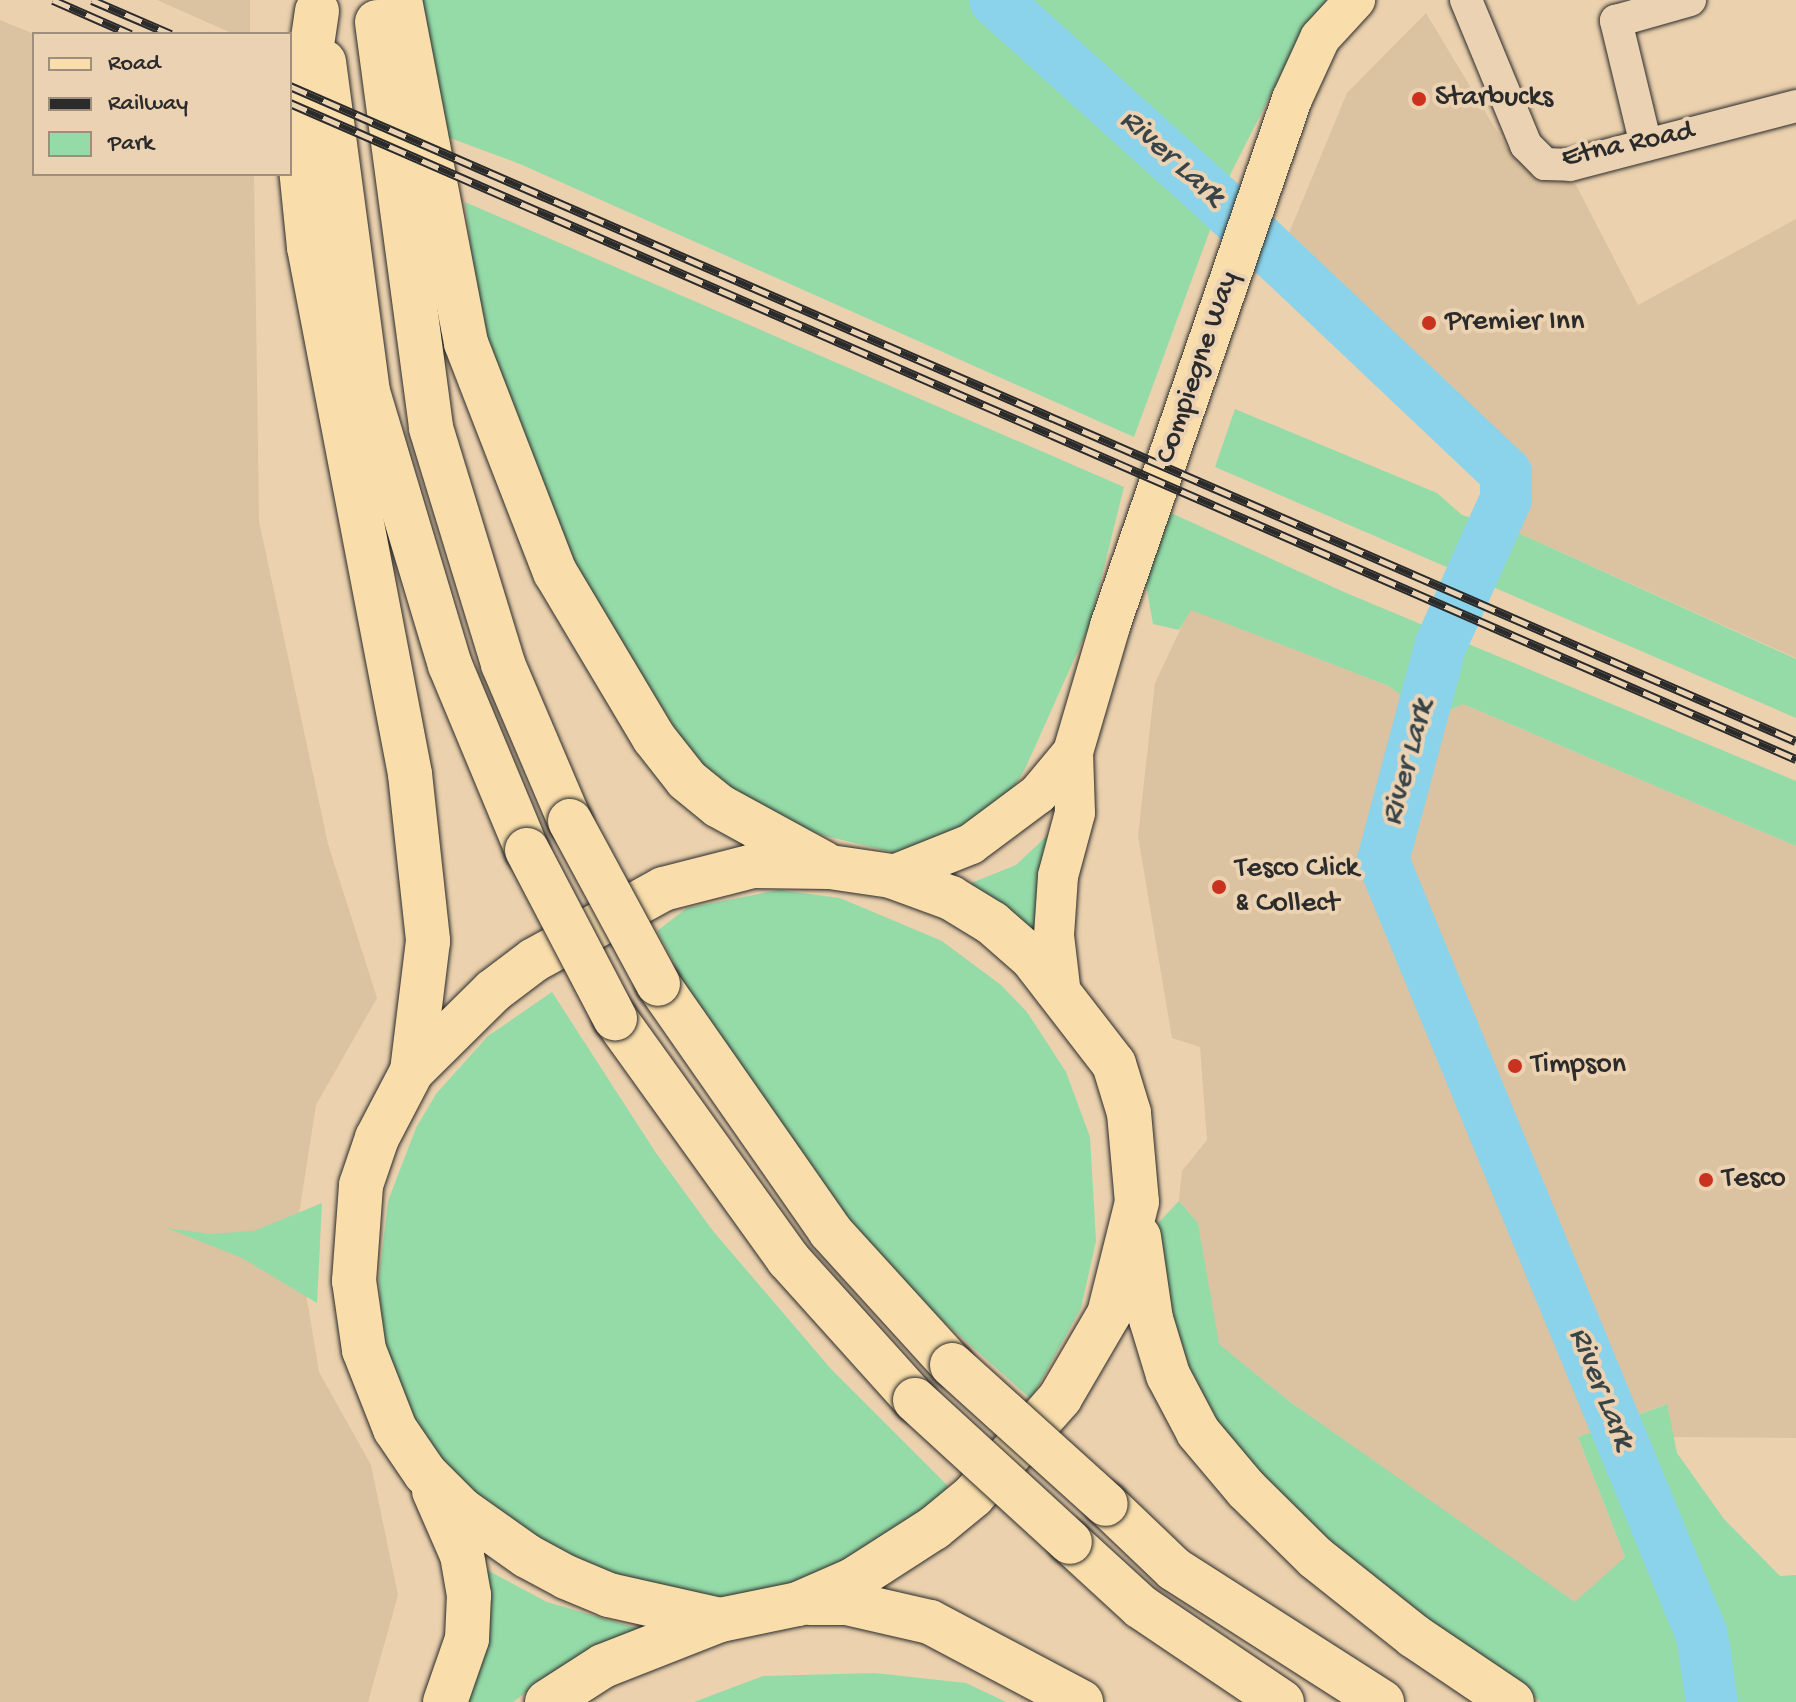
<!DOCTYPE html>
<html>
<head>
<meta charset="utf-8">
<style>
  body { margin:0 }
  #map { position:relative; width:1796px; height:1702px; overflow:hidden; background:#ebd1ae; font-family:"Gochi Hand",sans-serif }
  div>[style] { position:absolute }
  .built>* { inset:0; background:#dbc2a0 }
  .green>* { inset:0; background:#95dba8 }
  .river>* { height:52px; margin:-26px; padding:0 26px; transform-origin:26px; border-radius:26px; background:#8ad3eb }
  .roads { filter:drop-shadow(0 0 2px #2b2b2b) drop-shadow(0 0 2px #2b2b2b) }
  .minor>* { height:32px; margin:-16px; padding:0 16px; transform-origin:16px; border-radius:16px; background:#ebd2b2 }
  .major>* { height:40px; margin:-20px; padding:0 20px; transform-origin:20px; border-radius:20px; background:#f9deab }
  .highway>* { height:44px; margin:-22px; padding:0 22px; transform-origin:22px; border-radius:22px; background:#f9deab }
  .rail>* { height:9px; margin-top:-4.5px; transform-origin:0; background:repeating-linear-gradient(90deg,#ebd2b2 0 18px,#2b2b2b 0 36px); box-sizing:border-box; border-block:2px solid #2b2b2b }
  .bridges { filter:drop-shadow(0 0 2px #2b2b2b) drop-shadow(0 0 2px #2b2b2b) }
  .highway-bridge>* { height:44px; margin:-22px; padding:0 22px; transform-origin:22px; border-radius:22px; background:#f9deab }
  .dots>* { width:22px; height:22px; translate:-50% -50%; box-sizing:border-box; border:4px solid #ebd2b2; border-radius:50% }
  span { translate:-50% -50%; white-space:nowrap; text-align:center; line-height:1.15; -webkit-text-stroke:8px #ebd2b2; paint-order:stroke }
  .poi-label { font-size:30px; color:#2b2b2b }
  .left { translate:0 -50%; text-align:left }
  .street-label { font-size:30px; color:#2b2b2b }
  .water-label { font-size:32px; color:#394448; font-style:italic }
  .legend { position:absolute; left:32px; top:32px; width:260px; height:144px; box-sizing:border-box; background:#ebd2b2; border:2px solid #9e8f7c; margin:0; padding:10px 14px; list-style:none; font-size:24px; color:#2b2b2b }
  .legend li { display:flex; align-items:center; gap:16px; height:40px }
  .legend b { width:40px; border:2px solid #9e8f7c }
</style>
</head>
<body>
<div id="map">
  <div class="built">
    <div style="clip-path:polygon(157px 0,250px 0,250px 34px,234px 34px)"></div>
    <div style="clip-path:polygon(1426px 13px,1507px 148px,1576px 185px,1638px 305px,1796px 219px,1796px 658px,1514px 531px,1525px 504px,1523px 477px,1516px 464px,1282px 250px,1347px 93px)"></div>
    <div style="clip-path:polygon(0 20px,34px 34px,34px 174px,254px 174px,259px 521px,328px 844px,377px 998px,316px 1105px,296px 1233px,319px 1372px,371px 1465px,398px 1595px,368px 1702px,0 1702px)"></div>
    <div style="clip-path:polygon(1190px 609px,1389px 686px,1431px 719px,1463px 704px,1796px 846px,1796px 1438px,1673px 1437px,1666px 1404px,1578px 1437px,1625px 1557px,1575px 1603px,1289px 1401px,1218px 1344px,1198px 1223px,1179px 1201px,1182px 1171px,1207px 1140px,1200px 1047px,1172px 1038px,1138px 836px,1155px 683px)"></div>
  </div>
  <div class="green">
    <div style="clip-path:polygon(411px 0,1329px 0,1304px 29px,1231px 173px,1134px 437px,520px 164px,442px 135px)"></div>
    <div style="clip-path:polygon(465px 202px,1124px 487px,1090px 624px,1025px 769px,1003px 805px,955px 838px,895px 853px,818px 834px,737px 797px,691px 754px,565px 551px,480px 323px)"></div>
    <div style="clip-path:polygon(1235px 409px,1437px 493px,1462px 515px,1514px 531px,1796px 659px,1796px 718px,1215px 467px)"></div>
    <div style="clip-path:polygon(1169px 512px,1344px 592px,1796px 781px,1796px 846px,1463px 704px,1431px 719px,1389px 686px,1191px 610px,1179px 630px,1153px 624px,1144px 573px)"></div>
    <div style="clip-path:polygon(1049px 834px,1033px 943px,959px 888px,1016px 865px)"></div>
    <div style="clip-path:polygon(779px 890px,840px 898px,942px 941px,1001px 985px,1027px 1012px,1066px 1072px,1090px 1137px,1096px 1241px,1081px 1308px,1031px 1399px,914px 1295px,806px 1182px,723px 1055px,657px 931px,687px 908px)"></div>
    <div style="clip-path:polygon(552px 992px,656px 1153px,713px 1231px,831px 1369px,952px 1490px,897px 1540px,762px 1598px,651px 1599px,486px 1519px,416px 1429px,388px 1356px,381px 1317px,379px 1278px,388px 1201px,416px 1128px,436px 1094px,488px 1036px)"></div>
    <div style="clip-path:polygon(1179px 1201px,1198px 1223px,1219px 1344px,1289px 1401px,1575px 1602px,1625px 1557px,1578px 1437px,1667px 1404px,1677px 1453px,1724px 1519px,1780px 1576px,1796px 1575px,1796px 1702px,1541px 1702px,1379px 1594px,1252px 1471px,1196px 1405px,1154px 1269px,1158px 1223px)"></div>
    <div style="clip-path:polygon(322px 1203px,317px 1303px,242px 1258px,167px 1228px,211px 1234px,254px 1231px)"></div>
    <div style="clip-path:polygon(472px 1562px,547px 1602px,643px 1630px,544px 1679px,513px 1702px,467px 1702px)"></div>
    <div style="clip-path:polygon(875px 1673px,966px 1683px,1006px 1702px,694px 1702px,763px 1676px)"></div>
  </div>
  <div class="river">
    <div style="left:995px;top:0;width:297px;rotate:42deg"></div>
    <div style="left:1216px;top:199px;width:399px;rotate:43.4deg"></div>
    <div style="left:1506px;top:473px;width:26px;rotate:90deg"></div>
    <div style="left:1506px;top:499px;width:159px;rotate:114.1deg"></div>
    <div style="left:1441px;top:644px;width:224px;rotate:105deg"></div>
    <div style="left:1383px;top:860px;width:838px;rotate:67.63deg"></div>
    <div style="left:1702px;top:1635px;width:68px;rotate:81.5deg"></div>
  </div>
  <div class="roads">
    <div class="minor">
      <div style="left:1466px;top:0;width:157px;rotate:67.5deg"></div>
      <div style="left:1526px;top:145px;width:27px;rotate:45deg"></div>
      <div style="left:1545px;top:164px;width:25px;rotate:2deg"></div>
      <div style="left:1570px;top:165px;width:234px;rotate:-14.6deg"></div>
      <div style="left:1646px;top:145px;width:128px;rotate:-103.6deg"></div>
      <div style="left:1616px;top:21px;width:77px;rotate:-15.8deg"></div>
    </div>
    <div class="major">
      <div style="left:891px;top:876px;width:86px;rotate:-21.8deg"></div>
      <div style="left:971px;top:844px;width:84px;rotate:-36.7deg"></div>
      <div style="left:1038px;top:794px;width:55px;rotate:-50.2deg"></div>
      <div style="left:1061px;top:995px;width:60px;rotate:-96.7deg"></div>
      <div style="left:1054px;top:935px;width:59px;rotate:-86.1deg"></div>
      <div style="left:1058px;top:876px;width:65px;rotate:-74.9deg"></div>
      <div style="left:1075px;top:813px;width:61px;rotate:-91.9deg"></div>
      <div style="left:1073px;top:752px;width:131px;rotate:-73.6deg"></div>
      <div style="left:1110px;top:626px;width:558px;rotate:-70.95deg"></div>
      <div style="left:1292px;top:99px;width:67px;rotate:-65.3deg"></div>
      <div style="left:1320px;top:38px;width:52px;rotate:-47.4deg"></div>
    </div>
    <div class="highway">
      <div style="left:400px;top:0;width:349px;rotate:79.1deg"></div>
      <div style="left:466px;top:343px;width:246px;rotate:68.8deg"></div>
      <div style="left:555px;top:572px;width:193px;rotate:59.2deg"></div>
      <div style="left:654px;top:738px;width:53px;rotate:51.8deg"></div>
      <div style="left:687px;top:780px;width:41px;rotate:39.1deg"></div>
      <div style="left:719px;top:806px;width:119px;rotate:28.7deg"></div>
      <div style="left:317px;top:11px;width:129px;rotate:98.4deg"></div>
      <div style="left:298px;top:139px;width:109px;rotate:84.2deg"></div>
      <div style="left:309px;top:247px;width:537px;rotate:79.15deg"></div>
      <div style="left:410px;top:774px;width:168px;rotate:83.8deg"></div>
      <div style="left:428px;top:941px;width:131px;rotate:97deg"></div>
      <div style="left:377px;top:22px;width:410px;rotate:82.4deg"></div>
      <div style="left:431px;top:428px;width:247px;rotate:73deg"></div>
      <div style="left:503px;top:664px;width:171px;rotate:66.9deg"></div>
      <div style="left:324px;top:62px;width:333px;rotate:82.4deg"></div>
      <div style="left:368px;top:392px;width:285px;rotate:73.3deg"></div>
      <div style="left:450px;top:665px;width:200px;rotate:67.4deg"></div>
      <div style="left:753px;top:866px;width:77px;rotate:0.7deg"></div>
      <div style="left:830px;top:867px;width:62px;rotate:8.4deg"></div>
      <div style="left:891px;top:876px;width:64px;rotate:20.1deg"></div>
      <div style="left:951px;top:898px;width:48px;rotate:31.4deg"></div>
      <div style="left:992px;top:923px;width:53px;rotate:41.2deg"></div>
      <div style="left:1032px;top:958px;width:134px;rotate:52.3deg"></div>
      <div style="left:1114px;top:1064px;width:51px;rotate:73deg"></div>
      <div style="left:1129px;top:1113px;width:89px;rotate:84.9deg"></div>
      <div style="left:1137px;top:1202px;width:115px;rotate:104deg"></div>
      <div style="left:1109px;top:1314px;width:97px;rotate:120.3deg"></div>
      <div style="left:1060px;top:1398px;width:131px;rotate:131.6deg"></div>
      <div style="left:973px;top:1496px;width:50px;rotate:140.6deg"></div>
      <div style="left:934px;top:1528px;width:96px;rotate:147.3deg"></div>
      <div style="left:853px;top:1580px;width:60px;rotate:156.4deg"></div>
      <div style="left:798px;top:1604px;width:80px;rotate:168.4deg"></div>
      <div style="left:720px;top:1620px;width:114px;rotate:-167.3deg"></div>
      <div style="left:609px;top:1595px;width:47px;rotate:-157.3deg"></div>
      <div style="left:566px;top:1577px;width:44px;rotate:-151.7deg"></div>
      <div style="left:527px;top:1556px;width:80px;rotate:-144.7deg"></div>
      <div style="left:462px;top:1510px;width:52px;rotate:-135deg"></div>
      <div style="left:425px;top:1473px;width:53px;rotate:-124.3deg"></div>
      <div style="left:395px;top:1429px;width:85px;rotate:-111.4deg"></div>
      <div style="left:364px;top:1350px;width:70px;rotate:-98.2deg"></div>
      <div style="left:354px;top:1281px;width:96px;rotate:-85.8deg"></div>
      <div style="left:361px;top:1185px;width:50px;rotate:-71.2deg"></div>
      <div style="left:377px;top:1138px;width:76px;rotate:-62.4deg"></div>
      <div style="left:412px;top:1071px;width:114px;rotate:-44.6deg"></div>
      <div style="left:493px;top:991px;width:51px;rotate:-37.1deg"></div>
      <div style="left:534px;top:960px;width:147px;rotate:-28.8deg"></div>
      <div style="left:663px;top:889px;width:93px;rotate:-14.3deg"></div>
      <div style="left:658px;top:984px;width:301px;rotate:55.1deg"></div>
      <div style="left:830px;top:1231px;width:181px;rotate:47.7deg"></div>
      <div style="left:615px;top:1018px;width:297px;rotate:54.3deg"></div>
      <div style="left:788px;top:1259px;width:190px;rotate:48deg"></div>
      <div style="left:1139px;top:1237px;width:83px;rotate:81.7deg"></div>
      <div style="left:1151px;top:1319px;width:59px;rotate:73.1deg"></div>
      <div style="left:1168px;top:1375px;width:64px;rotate:62.2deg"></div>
      <div style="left:1198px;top:1432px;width:75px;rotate:49.9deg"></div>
      <div style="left:1246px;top:1489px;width:98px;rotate:44.6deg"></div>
      <div style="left:1316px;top:1558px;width:125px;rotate:38.5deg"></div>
      <div style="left:1414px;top:1636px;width:118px;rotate:34deg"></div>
      <div style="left:434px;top:1491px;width:70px;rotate:66.4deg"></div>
      <div style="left:462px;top:1555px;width:41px;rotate:80.1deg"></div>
      <div style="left:469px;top:1595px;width:44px;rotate:92.6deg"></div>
      <div style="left:467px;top:1639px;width:67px;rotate:109.2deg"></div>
      <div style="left:1106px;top:1504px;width:94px;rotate:43.7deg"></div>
      <div style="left:1174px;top:1569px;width:247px;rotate:32.6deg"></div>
      <div style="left:1070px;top:1542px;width:96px;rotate:42.5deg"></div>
      <div style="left:1141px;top:1607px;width:170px;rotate:34deg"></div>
      <div style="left:809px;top:1603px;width:38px"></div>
      <div style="left:847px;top:1603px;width:85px;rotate:12.9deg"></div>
      <div style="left:930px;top:1622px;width:171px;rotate:27.9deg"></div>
      <div style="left:547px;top:1702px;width:67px;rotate:-32.7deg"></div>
      <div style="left:603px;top:1666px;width:123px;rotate:-21.4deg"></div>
    </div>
  </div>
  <div class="rail">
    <div style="left:53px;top:0;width:85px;rotate:23.6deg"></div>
    <div style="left:92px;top:0;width:86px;rotate:23.3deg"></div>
    <div style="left:290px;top:86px;width:1642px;rotate:23.51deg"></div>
    <div style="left:290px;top:103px;width:1643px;rotate:23.54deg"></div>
  </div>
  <div class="bridges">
    <div class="highway-bridge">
      <div style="left:570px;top:821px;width:185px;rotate:61.6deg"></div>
      <div style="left:527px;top:850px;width:190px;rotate:62.4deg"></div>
      <div style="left:952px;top:1365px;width:207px;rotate:42.1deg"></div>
      <div style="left:915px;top:1400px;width:210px;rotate:42.5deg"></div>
    </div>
  </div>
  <div class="dots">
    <div style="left:1419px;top:99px;background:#c8321e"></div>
    <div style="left:1429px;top:323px;background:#c8321e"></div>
    <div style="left:1219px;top:887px;background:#c8321e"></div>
    <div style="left:1515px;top:1066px;background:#c8321e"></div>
    <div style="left:1706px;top:1180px;background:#c8321e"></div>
  </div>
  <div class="poi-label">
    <span class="left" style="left:1435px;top:99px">Starbucks</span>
    <span class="left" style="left:1445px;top:323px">Premier Inn</span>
    <span class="left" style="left:1235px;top:887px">Tesco Click<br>&amp; Collect</span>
    <span class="left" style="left:1531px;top:1066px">Timpson</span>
    <span class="left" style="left:1722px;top:1180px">Tesco</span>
  </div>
  <div class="street-label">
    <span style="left:1628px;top:146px;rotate:-12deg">Etna Road</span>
    <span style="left:1199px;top:368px;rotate:-71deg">Compiegne Way</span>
  </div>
  <div class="water-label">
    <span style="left:1171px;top:159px;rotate:42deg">River Lark</span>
    <span style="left:1409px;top:763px;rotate:-75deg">River Lark</span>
    <span style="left:1600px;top:1389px;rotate:68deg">River Lark</span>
  </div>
  <ul class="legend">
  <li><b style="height:10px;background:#f9deab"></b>Road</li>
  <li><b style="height:10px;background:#2b2b2b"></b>Railway</li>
  <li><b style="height:22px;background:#95dba8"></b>Park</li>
  </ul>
</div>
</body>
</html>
